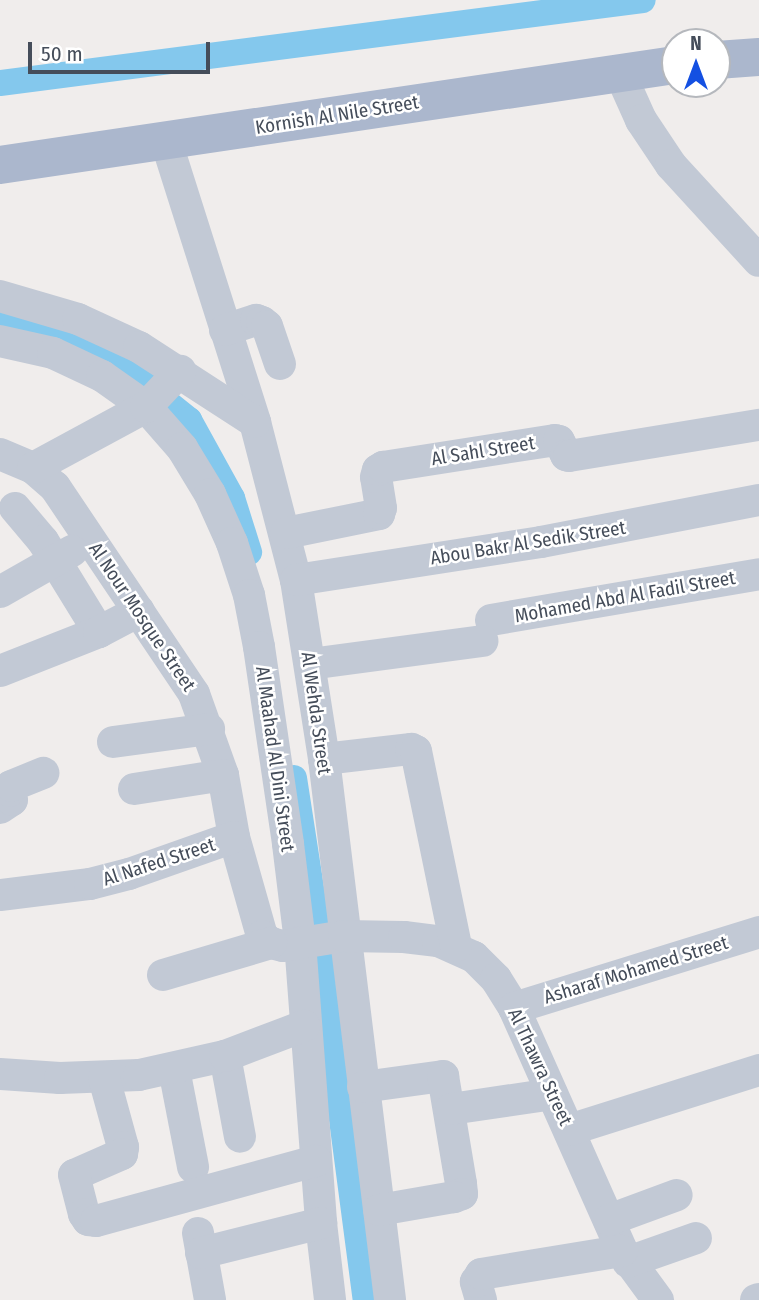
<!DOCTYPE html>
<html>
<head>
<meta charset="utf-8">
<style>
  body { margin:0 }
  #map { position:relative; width:759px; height:1300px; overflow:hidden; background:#f0edec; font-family:"Fira Sans Condensed",sans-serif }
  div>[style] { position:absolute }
  .canal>* { height:26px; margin:-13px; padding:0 13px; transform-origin:13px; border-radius:13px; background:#84c8ed }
  .minor>* { height:32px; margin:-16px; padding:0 16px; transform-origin:16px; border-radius:16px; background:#c2c9d5 }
  .major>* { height:38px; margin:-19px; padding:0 19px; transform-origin:19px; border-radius:19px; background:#abb7cd }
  span { translate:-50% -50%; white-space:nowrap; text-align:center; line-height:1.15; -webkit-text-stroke:5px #fff; paint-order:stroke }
  .street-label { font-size:19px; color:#454d5a }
  .north { position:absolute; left:661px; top:28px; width:70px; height:70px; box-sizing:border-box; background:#fff; border:2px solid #b5b8bd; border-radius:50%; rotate:0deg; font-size:19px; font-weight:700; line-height:28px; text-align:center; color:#454d5a }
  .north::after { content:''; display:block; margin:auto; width:24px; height:32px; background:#1450e2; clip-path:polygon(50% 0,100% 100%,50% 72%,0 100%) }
  .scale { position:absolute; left:28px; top:42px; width:182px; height:32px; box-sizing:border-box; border:4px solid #454d5a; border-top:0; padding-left:9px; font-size:21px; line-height:24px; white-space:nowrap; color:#454d5a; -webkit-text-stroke:5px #fff; paint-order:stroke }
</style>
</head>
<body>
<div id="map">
  <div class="canal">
    <div style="left:0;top:83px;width:648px;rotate:-7.36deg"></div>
    <div style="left:0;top:316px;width:115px;rotate:19.9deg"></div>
    <div style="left:108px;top:355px;width:104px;rotate:38.7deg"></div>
    <div style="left:189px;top:420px;width:89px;rotate:61.1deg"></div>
    <div style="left:232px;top:498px;width:57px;rotate:72.5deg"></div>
    <div style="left:294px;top:778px;width:131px;rotate:81.2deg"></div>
    <div style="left:314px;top:907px;width:396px;rotate:82.5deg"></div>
  </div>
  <div class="minor">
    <div style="left:619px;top:71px;width:54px;rotate:65.8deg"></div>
    <div style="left:641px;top:120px;width:54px;rotate:56.3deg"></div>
    <div style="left:671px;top:165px;width:130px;rotate:47.5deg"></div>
    <div style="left:166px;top:141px;width:295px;rotate:72.4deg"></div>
    <div style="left:255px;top:422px;width:163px;rotate:75.5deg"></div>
    <div style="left:296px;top:580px;width:181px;rotate:81.1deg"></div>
    <div style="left:324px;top:759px;width:545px;rotate:83.04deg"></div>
    <div style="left:0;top:296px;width:81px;rotate:16.4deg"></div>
    <div style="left:78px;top:319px;width:67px;rotate:24.7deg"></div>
    <div style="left:139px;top:347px;width:138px;rotate:32.9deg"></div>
    <div style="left:225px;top:330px;width:33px;rotate:-18deg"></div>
    <div style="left:256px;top:320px;width:6px;rotate:18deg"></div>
    <div style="left:262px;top:322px;width:6px;rotate:39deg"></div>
    <div style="left:267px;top:326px;width:40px;rotate:71.1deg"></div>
    <div style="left:0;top:341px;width:54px;rotate:12.8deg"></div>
    <div style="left:53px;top:353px;width:54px;rotate:25.1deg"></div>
    <div style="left:102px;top:376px;width:54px;rotate:35.2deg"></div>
    <div style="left:146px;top:407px;width:55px;rotate:48.7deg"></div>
    <div style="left:182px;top:448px;width:54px;rotate:58.7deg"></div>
    <div style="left:210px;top:494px;width:54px;rotate:65.8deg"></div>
    <div style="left:232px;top:543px;width:55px;rotate:71.9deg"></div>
    <div style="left:249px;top:595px;width:53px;rotate:79.1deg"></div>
    <div style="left:259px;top:647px;width:199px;rotate:81.6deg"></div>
    <div style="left:288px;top:844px;width:99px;rotate:83deg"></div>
    <div style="left:300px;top:942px;width:282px;rotate:85.7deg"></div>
    <div style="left:321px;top:1223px;width:78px;rotate:83.3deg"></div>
    <div style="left:0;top:454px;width:36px;rotate:23deg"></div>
    <div style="left:33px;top:468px;width:29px;rotate:41deg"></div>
    <div style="left:55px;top:487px;width:249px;rotate:56.1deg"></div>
    <div style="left:194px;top:694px;width:86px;rotate:70.3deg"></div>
    <div style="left:223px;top:775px;width:63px;rotate:79.9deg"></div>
    <div style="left:234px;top:837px;width:103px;rotate:74.2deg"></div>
    <div style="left:262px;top:936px;width:11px;rotate:38deg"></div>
    <div style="left:271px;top:943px;width:12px;rotate:14deg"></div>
    <div style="left:283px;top:946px;width:62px;rotate:-9.3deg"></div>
    <div style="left:344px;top:936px;width:60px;rotate:1deg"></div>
    <div style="left:404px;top:937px;width:34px;rotate:7deg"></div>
    <div style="left:438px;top:941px;width:39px;rotate:24deg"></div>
    <div style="left:474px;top:957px;width:31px;rotate:45deg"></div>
    <div style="left:496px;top:979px;width:34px;rotate:58deg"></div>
    <div style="left:514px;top:1008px;width:266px;rotate:66deg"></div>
    <div style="left:622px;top:1251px;width:61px;rotate:53.7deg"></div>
    <div style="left:33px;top:468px;width:128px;rotate:-28.4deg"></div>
    <div style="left:146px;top:407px;width:50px;rotate:-46.6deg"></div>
    <div style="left:15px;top:508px;width:43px;rotate:49.7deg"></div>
    <div style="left:43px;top:541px;width:107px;rotate:58.4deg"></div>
    <div style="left:286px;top:533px;width:95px;rotate:-11.5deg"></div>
    <div style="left:379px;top:514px;width:6px;rotate:-72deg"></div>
    <div style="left:381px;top:508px;width:31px;rotate:-99deg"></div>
    <div style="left:376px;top:477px;width:7px;rotate:-74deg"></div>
    <div style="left:378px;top:470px;width:6px;rotate:-31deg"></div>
    <div style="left:383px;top:467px;width:174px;rotate:-8.9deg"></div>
    <div style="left:555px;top:440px;width:4px;rotate:14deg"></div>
    <div style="left:559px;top:441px;width:16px;rotate:63deg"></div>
    <div style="left:566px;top:455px;width:3px;rotate:18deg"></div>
    <div style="left:569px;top:456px;width:193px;rotate:-9.3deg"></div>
    <div style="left:296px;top:580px;width:248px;rotate:-8.8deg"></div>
    <div style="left:541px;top:542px;width:222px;rotate:-10.9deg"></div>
    <div style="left:0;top:592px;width:83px;rotate:-29.7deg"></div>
    <div style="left:491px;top:620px;width:272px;rotate:-9.7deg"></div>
    <div style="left:310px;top:664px;width:174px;rotate:-7.6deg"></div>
    <div style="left:0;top:671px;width:106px;rotate:-21.5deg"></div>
    <div style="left:99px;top:632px;width:45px;rotate:-27.7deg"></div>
    <div style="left:113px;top:742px;width:97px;rotate:-7.7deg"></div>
    <div style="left:324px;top:759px;width:88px;rotate:-6.6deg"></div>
    <div style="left:411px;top:749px;width:5px;rotate:22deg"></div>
    <div style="left:416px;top:751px;width:199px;rotate:78.4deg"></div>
    <div style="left:134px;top:789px;width:90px;rotate:-8.9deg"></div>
    <div style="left:0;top:808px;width:14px;rotate:-34deg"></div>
    <div style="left:12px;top:800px;width:9px;rotate:-108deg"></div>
    <div style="left:9px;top:791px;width:5px;rotate:-68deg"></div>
    <div style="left:11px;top:786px;width:35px;rotate:-22deg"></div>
    <div style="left:0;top:895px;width:91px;rotate:-7deg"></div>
    <div style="left:90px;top:884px;width:40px;rotate:-14.4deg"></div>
    <div style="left:129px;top:874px;width:111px;rotate:-19.4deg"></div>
    <div style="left:163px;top:975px;width:113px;rotate:-16.5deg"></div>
    <div style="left:514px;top:1008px;width:257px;rotate:-17.2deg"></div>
    <div style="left:225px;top:1056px;width:82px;rotate:79.5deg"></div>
    <div style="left:174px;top:1069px;width:100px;rotate:79deg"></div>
    <div style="left:0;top:1074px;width:60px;rotate:3.8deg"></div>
    <div style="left:60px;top:1078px;width:79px;rotate:-2.2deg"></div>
    <div style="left:139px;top:1075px;width:88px;rotate:-12.5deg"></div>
    <div style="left:225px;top:1056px;width:85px;rotate:-20.8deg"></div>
    <div style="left:104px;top:1078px;width:72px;rotate:74.6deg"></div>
    <div style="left:123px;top:1147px;width:7px;rotate:98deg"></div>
    <div style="left:122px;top:1154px;width:52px;rotate:156.4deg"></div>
    <div style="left:74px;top:1175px;width:40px;rotate:75.6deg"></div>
    <div style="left:84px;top:1214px;width:7px;rotate:56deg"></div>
    <div style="left:88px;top:1220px;width:8px;rotate:7deg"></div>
    <div style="left:96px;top:1221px;width:228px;rotate:-15.3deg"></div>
    <div style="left:363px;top:1087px;width:81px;rotate:-7.8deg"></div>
    <div style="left:443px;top:1076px;width:109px;rotate:80.5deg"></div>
    <div style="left:461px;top:1184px;width:10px;rotate:84deg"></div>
    <div style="left:462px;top:1194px;width:9px;rotate:159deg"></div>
    <div style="left:454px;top:1197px;width:76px;rotate:170.2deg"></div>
    <div style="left:451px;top:1109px;width:102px;rotate:-8.4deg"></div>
    <div style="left:569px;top:1130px;width:199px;rotate:-17.5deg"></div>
    <div style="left:609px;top:1220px;width:72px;rotate:-20.2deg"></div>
    <div style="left:198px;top:1233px;width:68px;rotate:79.8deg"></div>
    <div style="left:201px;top:1253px;width:124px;rotate:-14deg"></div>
    <div style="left:628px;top:1262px;width:72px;rotate:-19.4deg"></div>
    <div style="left:481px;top:1300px;width:19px;rotate:-106deg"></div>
    <div style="left:476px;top:1282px;width:9px;rotate:-58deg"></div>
    <div style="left:481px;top:1274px;width:143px;rotate:-9.3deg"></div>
    <div style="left:756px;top:1300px;width:3px;rotate:-18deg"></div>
  </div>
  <div class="major">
    <div style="left:717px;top:60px;width:42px;rotate:-4.1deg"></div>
    <div style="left:0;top:165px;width:682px;rotate:-8.43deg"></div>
  </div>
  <div class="street-label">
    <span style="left:337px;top:115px;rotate:-9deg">Kornish Al Nile Street</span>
    <span style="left:483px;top:451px;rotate:-9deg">Al Sahl Street</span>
    <span style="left:528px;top:543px;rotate:-9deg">Abou Bakr Al Sedik Street</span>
    <span style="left:625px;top:597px;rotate:-10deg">Mohamed Abd Al Fadil Street</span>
    <span style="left:142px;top:617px;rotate:56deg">Al Nour Mosque Street</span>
    <span style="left:316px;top:713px;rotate:82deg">Al Wehda Street</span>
    <span style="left:275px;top:759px;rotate:82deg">Al Maahad Al Dini Street</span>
    <span style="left:159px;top:862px;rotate:-18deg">Al Nafed Street</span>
    <span style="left:636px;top:970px;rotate:-17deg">Asharaf Mohamed Street</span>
    <span style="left:540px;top:1067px;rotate:65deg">Al Thawra Street</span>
  </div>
  <div class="north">N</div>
  <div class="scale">50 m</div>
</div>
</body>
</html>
